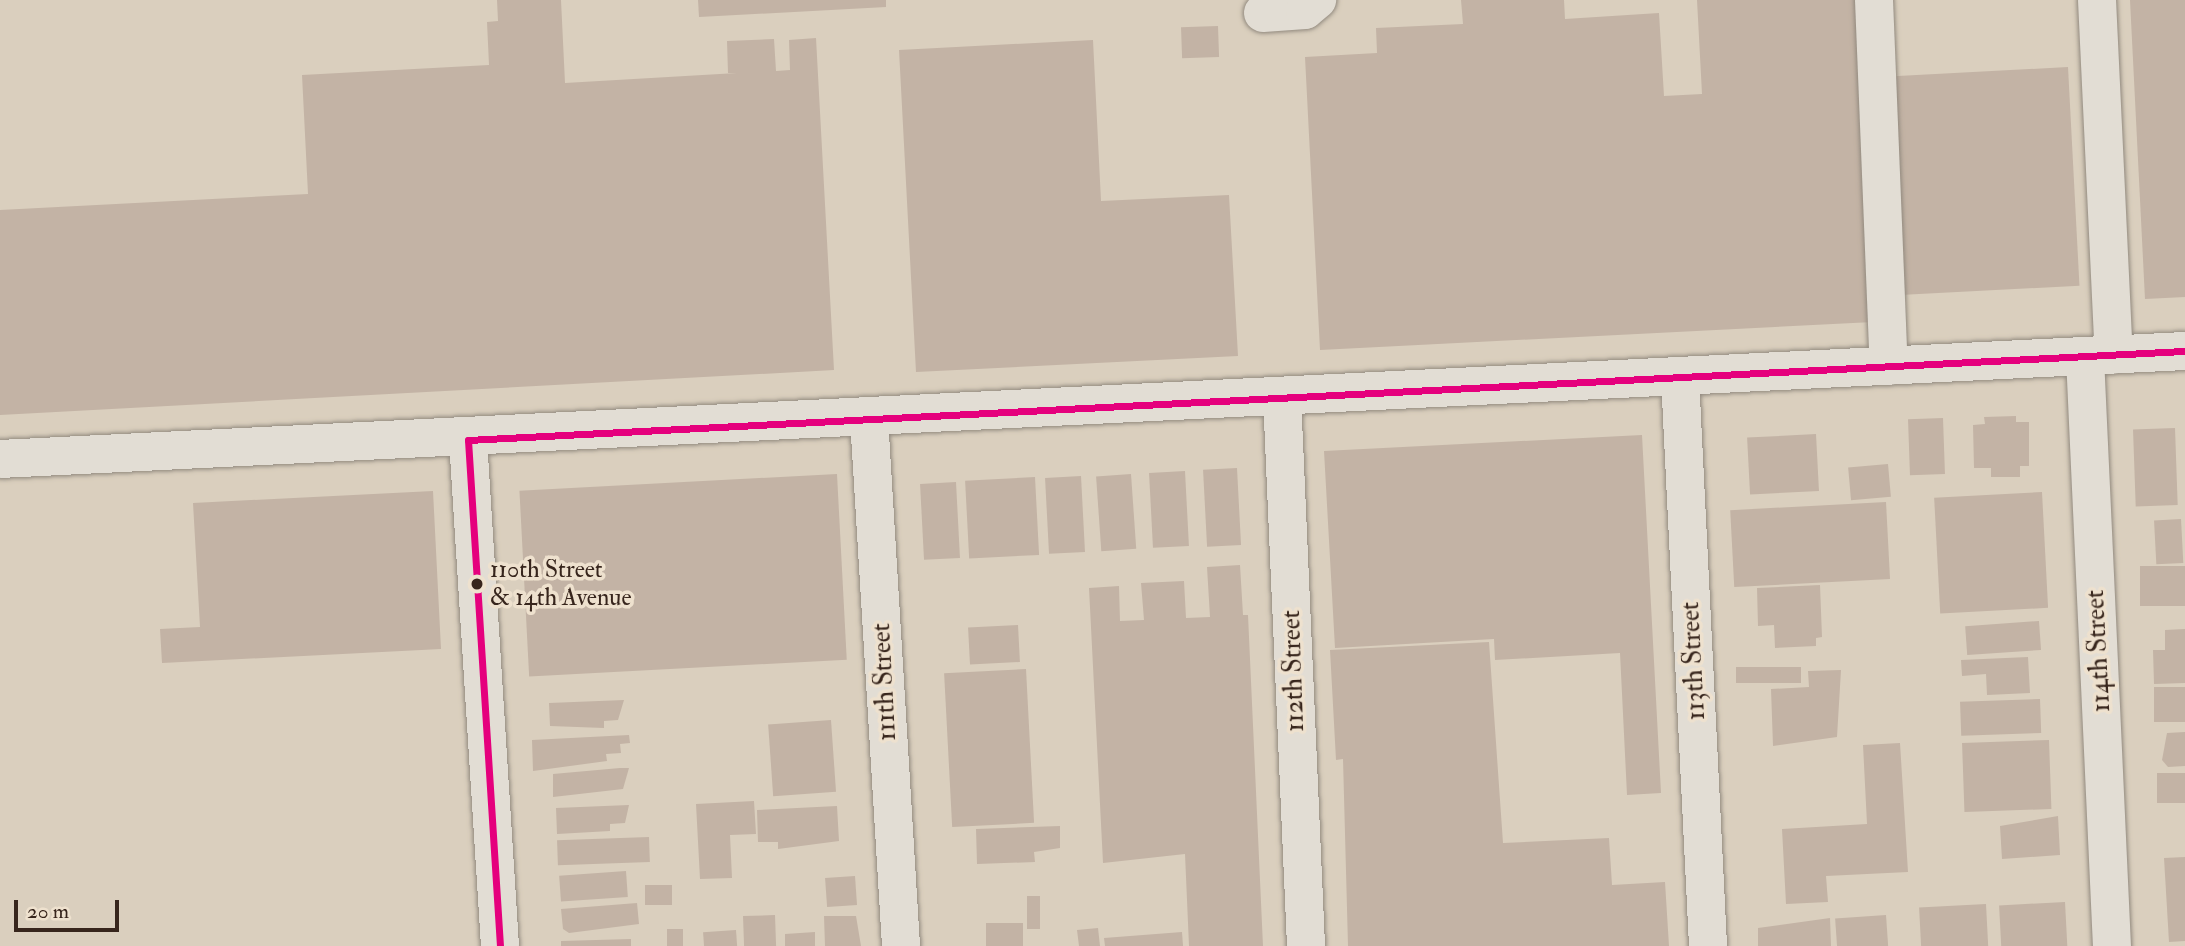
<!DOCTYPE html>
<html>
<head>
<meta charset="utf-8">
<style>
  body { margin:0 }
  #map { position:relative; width:2185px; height:946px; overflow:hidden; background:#dacfbe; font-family:"IM FELL Double Pica",serif }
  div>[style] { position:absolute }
  .building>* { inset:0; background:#c3b3a5; transform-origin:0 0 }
  .roads { filter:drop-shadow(0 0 2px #928a7f) drop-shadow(0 0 2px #928a7f) }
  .minor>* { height:38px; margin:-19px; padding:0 19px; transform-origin:19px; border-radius:19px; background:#e2ddd4 }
  .bus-1>* { height:7px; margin:-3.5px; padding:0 3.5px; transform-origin:3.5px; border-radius:3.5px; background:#e5007d }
  .dots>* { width:19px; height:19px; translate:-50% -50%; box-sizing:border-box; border:4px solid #eee1ce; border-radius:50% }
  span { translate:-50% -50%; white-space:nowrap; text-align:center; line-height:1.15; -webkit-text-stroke:7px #eee1ce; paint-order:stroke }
  .bus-label { font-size:24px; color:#37251c }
  .left { translate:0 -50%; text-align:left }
  .street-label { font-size:26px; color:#37251c }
  .scale { position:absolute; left:14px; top:900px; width:105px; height:32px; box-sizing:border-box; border:4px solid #37251c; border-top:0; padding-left:9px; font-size:21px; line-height:24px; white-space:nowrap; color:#37251c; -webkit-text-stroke:5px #eee1ce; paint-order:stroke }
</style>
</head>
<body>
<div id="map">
  <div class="building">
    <div style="clip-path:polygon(497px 0,561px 0,565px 83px,737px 73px,728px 73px,727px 41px,774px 39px,776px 71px,790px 70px,789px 40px,816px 38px,834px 370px,0 415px,0 210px,308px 194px,302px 75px,489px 65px,487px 22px,498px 21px)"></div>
    <div style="clip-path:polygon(698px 0,886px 0,886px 7px,699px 17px)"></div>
    <div style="clip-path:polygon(1461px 0,1564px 0,1565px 19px,1659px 13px,1664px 96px,1702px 94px,1697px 0,1856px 0,1873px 322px,1320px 350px,1305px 57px,1377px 53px,1376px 28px,1463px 24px)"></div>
    <div style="clip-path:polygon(2130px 0,2185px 0,2185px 297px,2145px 299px)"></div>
    <div style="left:1218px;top:26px;width:31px;height:37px;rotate:88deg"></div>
    <div style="clip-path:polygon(1093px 40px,1101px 201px,1229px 195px,1238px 356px,916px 372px,899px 50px)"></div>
    <div style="left:2068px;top:67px;width:219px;height:175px;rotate:87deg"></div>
    <div style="clip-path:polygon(2016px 416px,2016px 422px,2029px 422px,2029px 466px,2020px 466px,2020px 477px,1991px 477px,1991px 468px,1974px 468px,1973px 425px,1985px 424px,1984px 417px)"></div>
    <div style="left:1943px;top:418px;width:56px;height:35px;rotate:88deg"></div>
    <div style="left:2175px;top:428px;width:77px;height:42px;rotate:88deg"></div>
    <div style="left:1816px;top:434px;width:57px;height:69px;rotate:87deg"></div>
    <div style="clip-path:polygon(1642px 435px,1661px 793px,1627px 795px,1620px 653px,1495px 660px,1494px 639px,1335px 648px,1324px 451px)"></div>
    <div style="left:1888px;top:464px;width:33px;height:40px;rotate:85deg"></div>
    <div style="left:1237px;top:468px;width:77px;height:34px;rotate:87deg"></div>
    <div style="left:1185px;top:471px;width:75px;height:36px;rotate:87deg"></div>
    <div style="left:837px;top:474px;width:186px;height:318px;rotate:87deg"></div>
    <div style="left:1131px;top:474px;width:75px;height:35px;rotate:86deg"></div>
    <div style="left:1081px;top:476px;width:76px;height:36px;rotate:87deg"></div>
    <div style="left:1035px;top:477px;width:78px;height:70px;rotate:87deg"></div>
    <div style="left:956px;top:482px;width:76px;height:36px;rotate:87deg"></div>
    <div style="clip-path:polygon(433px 491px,441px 649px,162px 663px,160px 629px,200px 627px,193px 503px)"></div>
    <div style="left:2042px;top:492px;width:116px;height:108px;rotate:87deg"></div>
    <div style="left:1886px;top:502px;width:77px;height:156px;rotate:87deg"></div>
    <div style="left:2181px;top:519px;width:44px;height:27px;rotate:87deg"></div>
    <div style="clip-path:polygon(1240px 565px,1243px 615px,1248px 615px,1263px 946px,1189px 946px,1185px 854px,1103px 863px,1089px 588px,1119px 586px,1120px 621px,1144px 620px,1141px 583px,1184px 581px,1186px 618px,1210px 617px,1207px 567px)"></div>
    <div style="left:2185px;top:566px;width:40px;height:45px;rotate:90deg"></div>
    <div style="clip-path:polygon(1820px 585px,1822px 637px,1816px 638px,1816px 646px,1775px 648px,1774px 625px,1758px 626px,1757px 588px)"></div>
    <div style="left:2039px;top:621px;width:29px;height:74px;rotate:86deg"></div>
    <div style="left:1018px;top:625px;width:37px;height:50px;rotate:87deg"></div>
    <div style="clip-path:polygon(2185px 629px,2185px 683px,2154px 684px,2153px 650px,2165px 650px,2165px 630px)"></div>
    <div style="clip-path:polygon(1489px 642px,1503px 843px,1609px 838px,1612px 885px,1665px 882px,1669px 946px,1348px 946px,1343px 759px,1336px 760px,1330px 650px)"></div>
    <div style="clip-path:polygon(2028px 657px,2030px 693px,1987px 695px,1986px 674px,1962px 676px,1961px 660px)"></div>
    <div style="left:1801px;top:667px;width:16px;height:65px;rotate:90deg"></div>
    <div style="left:1026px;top:669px;width:154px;height:82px;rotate:87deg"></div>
    <div style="clip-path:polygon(1841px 670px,1837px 737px,1773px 746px,1771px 689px,1809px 687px,1808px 671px)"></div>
    <div style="left:2185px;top:687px;width:35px;height:31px;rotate:90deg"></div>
    <div style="left:2040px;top:699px;width:34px;height:80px;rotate:88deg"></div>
    <div style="clip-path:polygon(624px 700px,618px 720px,604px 721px,604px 728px,550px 726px,549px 703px)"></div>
    <div style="left:831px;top:720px;width:72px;height:63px;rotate:86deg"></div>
    <div style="clip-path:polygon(2185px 732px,2185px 766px,2168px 767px,2162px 760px,2167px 733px)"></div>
    <div style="clip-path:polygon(629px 735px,630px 743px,620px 744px,621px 753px,606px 754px,607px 761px,533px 771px,532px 740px)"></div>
    <div style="left:2049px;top:740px;width:69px;height:87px;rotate:88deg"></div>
    <div style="clip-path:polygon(1900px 743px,1908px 872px,1826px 876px,1828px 902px,1786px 904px,1782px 829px,1867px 824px,1863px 745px)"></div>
    <div style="clip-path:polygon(620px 768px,629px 768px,623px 789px,553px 797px,553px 774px)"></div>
    <div style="left:2185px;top:773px;width:30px;height:28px;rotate:90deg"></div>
    <div style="clip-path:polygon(754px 801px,756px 834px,730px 835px,732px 878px,700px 879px,696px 804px)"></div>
    <div style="clip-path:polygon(629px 805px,625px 823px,610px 824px,610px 831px,557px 834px,556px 808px)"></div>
    <div style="clip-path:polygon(837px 806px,839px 841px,778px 849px,778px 842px,758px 842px,757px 810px)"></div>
    <div style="clip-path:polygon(2058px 816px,2060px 855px,2002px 859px,2000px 826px)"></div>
    <div style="clip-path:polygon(1060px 826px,1060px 848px,1034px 852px,1035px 862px,977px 864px,976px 829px)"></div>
    <div style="left:649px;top:837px;width:25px;height:92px;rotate:88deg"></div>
    <div style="clip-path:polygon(2185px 857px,2185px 941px,2169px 942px,2164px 858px)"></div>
    <div style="left:626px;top:871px;width:26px;height:67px;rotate:86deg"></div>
    <div style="left:855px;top:876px;width:29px;height:30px;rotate:86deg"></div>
    <div style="left:672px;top:885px;width:20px;height:27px;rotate:90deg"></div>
    <div style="left:1027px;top:896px;width:13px;height:33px"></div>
    <div style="left:2065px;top:902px;width:44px;height:66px;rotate:87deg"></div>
    <div style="clip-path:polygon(637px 903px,639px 924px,569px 933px,563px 929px,561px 909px)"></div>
    <div style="left:1986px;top:904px;width:42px;height:67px;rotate:87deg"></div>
    <div style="left:775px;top:915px;width:31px;height:32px;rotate:88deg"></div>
    <div style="left:1886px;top:915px;width:31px;height:51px;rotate:86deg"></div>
    <div style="clip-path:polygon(824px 916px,856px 916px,861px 946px,825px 946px)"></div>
    <div style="clip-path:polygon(1830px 918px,1831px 946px,1758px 946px,1758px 928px)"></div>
    <div style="left:1023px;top:923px;width:23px;height:37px;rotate:90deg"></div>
    <div style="clip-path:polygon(1098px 928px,1100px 946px,1079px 946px,1077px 930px)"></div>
    <div style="left:667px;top:929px;width:16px;height:17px"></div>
    <div style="left:736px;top:930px;width:16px;height:33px;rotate:86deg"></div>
    <div style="clip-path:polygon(815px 932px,815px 946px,785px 946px,785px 934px)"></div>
    <div style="clip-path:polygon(1182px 932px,1183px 946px,1105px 946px,1104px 938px)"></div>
    <div style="clip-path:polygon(631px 939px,631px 946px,561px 946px,561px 941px)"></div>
  </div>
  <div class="roads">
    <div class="minor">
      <div style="left:1874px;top:0;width:366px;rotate:87.7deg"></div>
      <div style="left:2097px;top:0;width:355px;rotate:87.3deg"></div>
      <div style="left:1263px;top:13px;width:42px;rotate:-4.1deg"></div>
      <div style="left:1305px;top:10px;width:16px;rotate:-40deg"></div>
      <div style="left:2085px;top:357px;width:590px;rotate:87.38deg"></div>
      <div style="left:1680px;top:377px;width:570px;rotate:87.18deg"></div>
      <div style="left:1282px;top:396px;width:551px;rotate:87.5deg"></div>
      <div style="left:869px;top:418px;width:529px;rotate:86.53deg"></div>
      <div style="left:468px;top:440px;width:507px;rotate:86.38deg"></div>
      <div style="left:0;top:459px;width:2188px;rotate:-2.83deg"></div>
    </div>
  </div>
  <div class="bus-1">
    <div style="left:468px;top:440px;width:1719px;rotate:-2.97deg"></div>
    <div style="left:468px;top:440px;width:507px;rotate:86.38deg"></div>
  </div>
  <div class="dots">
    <div style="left:477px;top:584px;background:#37251c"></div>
  </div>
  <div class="bus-label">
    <span class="left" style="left:490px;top:584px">110th Street<br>&amp; 14th Avenue</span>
  </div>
  <div class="street-label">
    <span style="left:2099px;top:651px;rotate:-93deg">114th Street</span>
    <span style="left:1694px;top:661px;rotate:-93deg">113th Street</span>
    <span style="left:1294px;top:671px;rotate:-92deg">112th Street</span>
    <span style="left:885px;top:682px;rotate:-93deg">111th Street</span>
  </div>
  <div class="scale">20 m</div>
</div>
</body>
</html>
